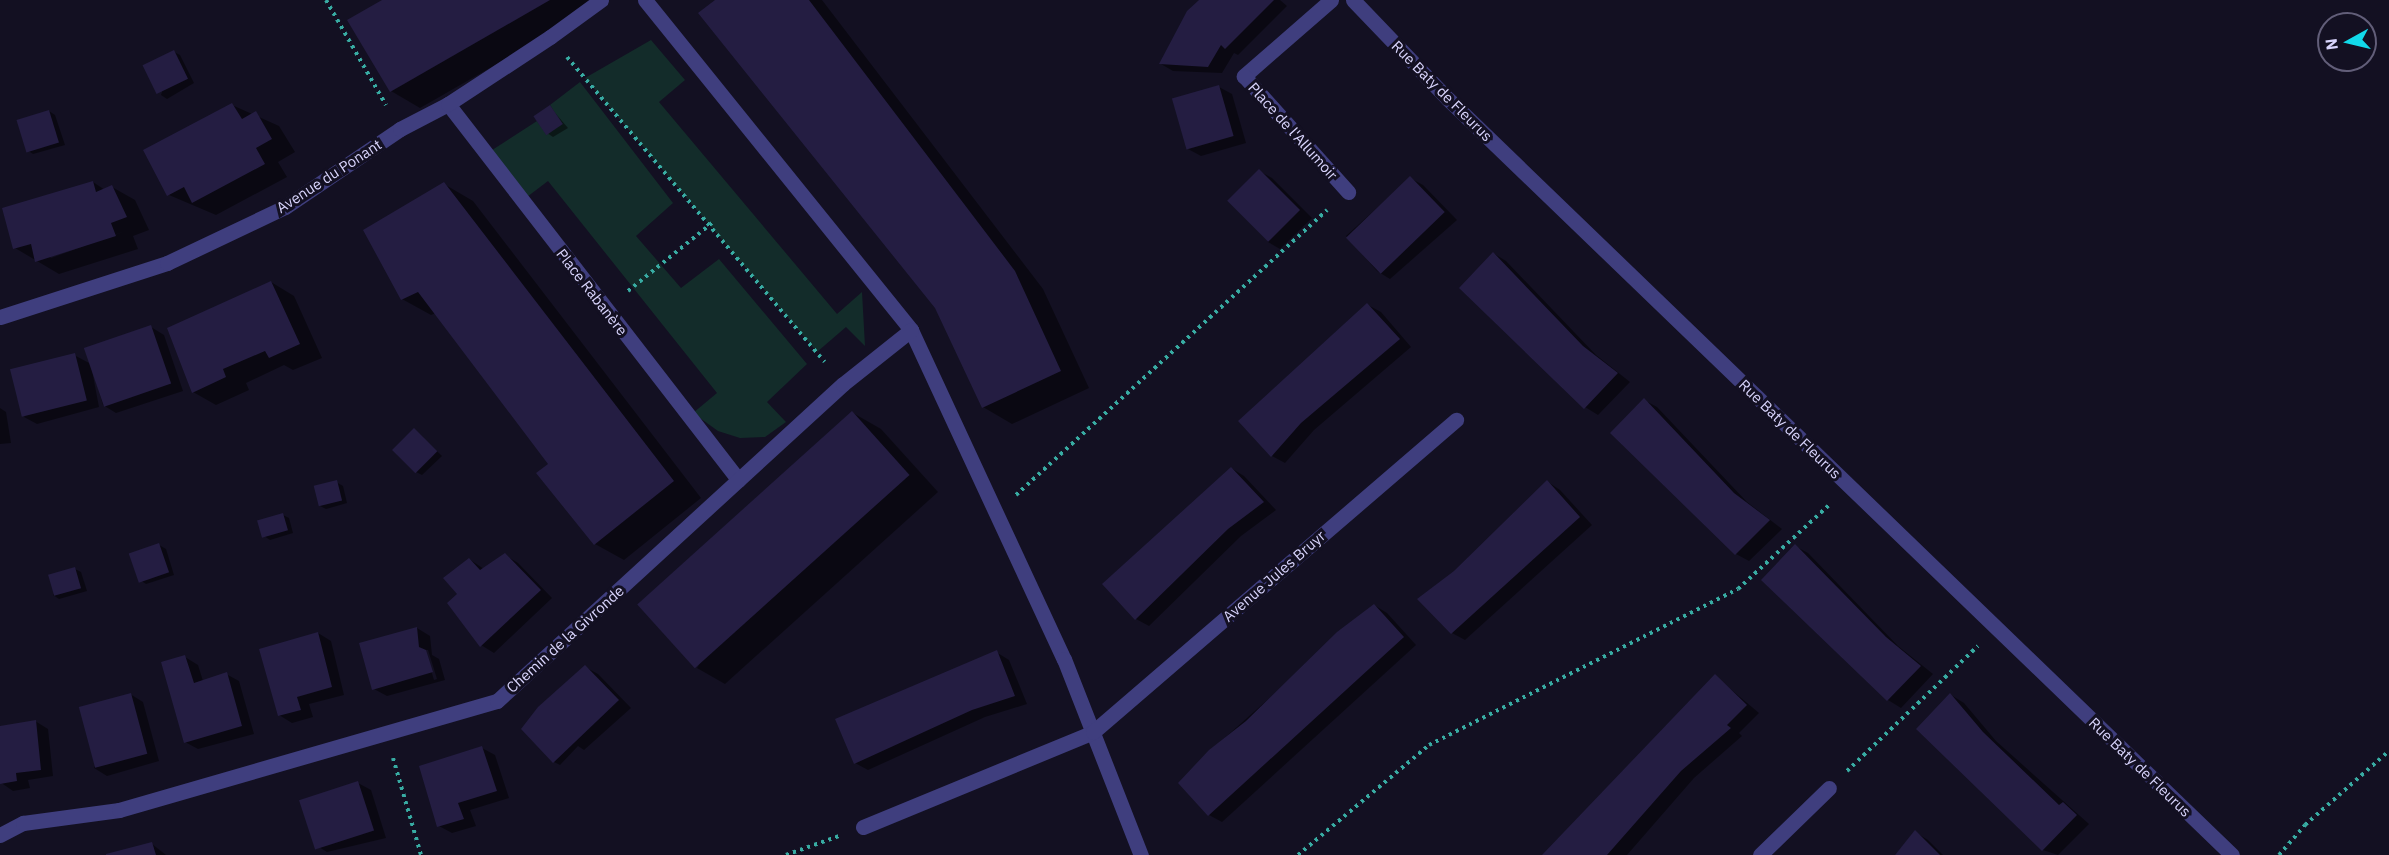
<!DOCTYPE html>
<html>
<head>
<meta charset="utf-8">
<style>
  body { margin:0 }
  #map { position:relative; width:2389px; height:855px; overflow:hidden; background:#131022; font-family:"IBM Plex Sans",sans-serif }
  div>[style] { position:absolute }
  .green>* { inset:0; background:#132c2a }
  .shadow>* { inset:0; background:#0007 }
  .building>* { inset:0; background:#241d42; transform-origin:0 0 }
  .path>* { height:4px; margin-top:-2px; transform-origin:0; background:repeating-linear-gradient(90deg,#38aca3 0 3px,transparent 0 7.5px) }
  .minor>* { height:15px; margin:-7.5px; padding:0 7.5px; transform-origin:7.5px; border-radius:7.5px; background:#3f3e7e }
  .tertiary>* { height:15px; margin:-7.5px; padding:0 7.5px; transform-origin:7.5px; border-radius:7.5px; background:#3f3e7e }
  span { translate:-50% -50%; white-space:nowrap; text-align:center; line-height:1.15; -webkit-text-stroke:6px #131022; paint-order:stroke }
  .street-label { font-size:15px; color:#d8d4fc }
  .north { position:absolute; left:2317px; top:12px; width:60px; height:60px; box-sizing:border-box; background:#131022; border:2px solid #625e79; border-radius:50%; rotate:262deg; font-size:16px; font-weight:700; line-height:24px; text-align:center; color:#d8d4fc }
  .north::after { content:''; display:block; margin:auto; width:21px; height:27px; background:#12d9ea; clip-path:polygon(50% 0,100% 100%,50% 72%,0 100%) }
</style>
</head>
<body>
<div id="map">
  <div class="green">
    <div style="clip-path:polygon(651px 40px,685px 80px,659px 102px,837px 314px,862px 292px,865px 346px,846px 327px,817px 352px,585px 78px)"></div>
    <div style="clip-path:polygon(580px 82px,673px 203px,636px 236px,681px 288px,719px 259px,807px 364px,767px 402px,786px 422px,765px 437px,740px 438px,718px 431px,693px 413px,717px 393px,548px 181px,523px 200px,486px 154px,537px 121px,546px 134px,562px 124px,550px 105px)"></div>
  </div>
  <div class="shadow">
    <div style="clip-path:polygon(384px 0,609px 0,420px 108px,391px 91px)"></div>
    <div style="clip-path:polygon(717px 0,822px 0,1043px 289px,1089px 388px,1012px 424px,983px 407px,937px 307px)"></div>
    <div style="clip-path:polygon(1201px 0,1280px 0,1287px 6px,1238px 55px,1234px 53px,1222px 73px,1173px 71px,1161px 64px)"></div>
    <div style="clip-path:polygon(174px 52px,180px 55px,194px 83px,167px 99px,161px 95px)"></div>
    <div style="clip-path:polygon(1219px 87px,1232px 94px,1246px 143px,1201px 156px,1188px 149px)"></div>
    <div style="clip-path:polygon(232px 105px,279px 126px,295px 152px,278px 162px,287px 177px,216px 215px,169px 195px)"></div>
    <div style="clip-path:polygon(550px 107px,568px 128px,553px 137px,547px 133px)"></div>
    <div style="clip-path:polygon(49px 111px,55px 115px,65px 145px,33px 154px,27px 150px)"></div>
    <div style="clip-path:polygon(1259px 171px,1272px 178px,1312px 218px,1280px 249px,1268px 242px)"></div>
    <div style="clip-path:polygon(1410px 178px,1423px 185px,1457px 220px,1390px 279px,1377px 271px,1346px 236px)"></div>
    <div style="clip-path:polygon(evenodd,93px 182px,105px 190px,112px 187px,135px 200px,149px 230px,133px 236px,138px 249px,59px 274px,15px 248px,93px 182px,123px 232px,51px 258px,49px 256px,123px 232px)"></div>
    <div style="clip-path:polygon(444px 184px,473px 201px,701px 498px,624px 560px,595px 544px,550px 464px,436px 313px,431px 315px,402px 299px)"></div>
    <div style="clip-path:polygon(1493px 253px,1506px 261px,1596px 355px,1630px 382px,1598px 415px,1585px 407px)"></div>
    <div style="clip-path:polygon(271px 282px,294px 296px,322px 358px,293px 370px,284px 365px,246px 383px,249px 390px,216px 405px,193px 392px)"></div>
    <div style="clip-path:polygon(1368px 305px,1381px 312px,1411px 347px,1314px 430px,1285px 463px,1272px 456px)"></div>
    <div style="clip-path:polygon(151px 327px,164px 335px,183px 391px,116px 413px,103px 405px,91px 365px,99px 407px,37px 424px,24px 417px,74px 355px,91px 364px)"></div>
    <div style="clip-path:polygon(1644px 400px,1657px 407px,1747px 502px,1782px 529px,1749px 561px,1736px 554px)"></div>
    <div style="clip-path:polygon(0 408px,6px 412px,11px 443px,0 444px)"></div>
    <div style="clip-path:polygon(853px 413px,881px 429px,938px 492px,725px 684px,697px 668px)"></div>
    <div style="clip-path:polygon(415px 430px,442px 456px,422px 475px,416px 472px)"></div>
    <div style="clip-path:polygon(1231px 468px,1244px 476px,1276px 510px,1241px 536px,1149px 626px,1136px 619px)"></div>
    <div style="clip-path:polygon(336px 482px,343px 486px,347px 503px,326px 509px,320px 506px)"></div>
    <div style="clip-path:polygon(1548px 482px,1560px 490px,1592px 525px,1465px 640px,1452px 633px,1455px 573px)"></div>
    <div style="clip-path:polygon(283px 515px,289px 518px,293px 533px,270px 540px,264px 536px)"></div>
    <div style="clip-path:polygon(159px 545px,166px 549px,174px 575px,146px 584px,140px 580px)"></div>
    <div style="clip-path:polygon(1795px 546px,1808px 553px,1898px 646px,1933px 674px,1901px 708px,1888px 700px,1763px 580px)"></div>
    <div style="clip-path:polygon(505px 555px,518px 563px,552px 598px,494px 653px,481px 645px,469px 559px,484px 569px)"></div>
    <div style="clip-path:polygon(75px 569px,81px 572px,87px 591px,59px 599px,53px 595px)"></div>
    <div style="clip-path:polygon(1374px 605px,1387px 613px,1416px 645px,1222px 822px,1209px 815px,1210px 751px)"></div>
    <div style="clip-path:polygon(evenodd,417px 628px,430px 636px,432px 655px,439px 659px,445px 680px,387px 696px,374px 689px,417px 628px,425px 650px,428px 650px,437px 679px,434px 680px,425px 650px)"></div>
    <div style="clip-path:polygon(318px 633px,331px 641px,344px 695px,309px 704px,313px 717px,292px 723px,279px 715px)"></div>
    <div style="clip-path:polygon(996px 652px,1009px 660px,1027px 704px,985px 717px,868px 770px,855px 763px)"></div>
    <div style="clip-path:polygon(185px 657px,198px 665px,203px 681px,226px 674px,239px 681px,254px 734px,198px 749px,185px 742px)"></div>
    <div style="clip-path:polygon(585px 667px,598px 674px,631px 708px,584px 750px,578px 746px,560px 765px,554px 762px)"></div>
    <div style="clip-path:polygon(1715px 676px,1759px 713px,1739px 733px,1742px 736px,1694px 778px,1627px 855px,1544px 855px)"></div>
    <div style="clip-path:polygon(130px 694px,143px 702px,159px 761px,107px 776px,94px 768px)"></div>
    <div style="clip-path:polygon(1951px 695px,1964px 703px,1996px 741px,2089px 824px,2058px 855px,2043px 850px,1918px 729px)"></div>
    <div style="clip-path:polygon(35px 721px,48px 729px,53px 776px,28px 780px,30px 788px,13px 791px,0 782px,0 727px)"></div>
    <div style="clip-path:polygon(482px 748px,495px 755px,509px 798px,470px 810px,476px 826px,452px 833px,439px 826px)"></div>
    <div style="clip-path:polygon(358px 783px,371px 790px,386px 838px,327px 852px,314px 844px)"></div>
    <div style="clip-path:polygon(1915px 832px,1928px 840px,1943px 855px,1895px 855px)"></div>
    <div style="clip-path:polygon(152px 844px,166px 855px,109px 855px)"></div>
  </div>
  <div class="building">
    <div style="clip-path:polygon(382px 0,550px 0,390px 92px,347px 20px)"></div>
    <div style="clip-path:polygon(715px 0,809px 0,1015px 271px,1061px 371px,982px 408px,935px 308px,698px 13px)"></div>
    <div style="clip-path:polygon(1199px 0,1274px 0,1225px 49px,1221px 45px,1208px 67px,1159px 64px,1187px 11px)"></div>
    <div style="left:174px;top:50px;width:32px;height:35px;rotate:64deg"></div>
    <div style="left:1219px;top:85px;width:53px;height:49px;rotate:74deg"></div>
    <div style="clip-path:polygon(232px 103px,242px 119px,256px 111px,272px 139px,256px 148px,265px 164px,192px 203px,184px 187px,167px 196px,143px 150px)"></div>
    <div style="left:550px;top:105px;width:23px;height:20px;rotate:56deg"></div>
    <div style="left:49px;top:110px;width:34px;height:34px;rotate:73deg"></div>
    <div style="left:1259px;top:169px;width:58px;height:45px;rotate:45deg"></div>
    <div style="left:1410px;top:176px;width:50px;height:89px;rotate:46deg"></div>
    <div style="clip-path:polygon(93px 181px,96px 192px,112px 185px,127px 217px,111px 223px,116px 236px,35px 262px,31px 244px,13px 249px,2px 208px)"></div>
    <div style="clip-path:polygon(444px 182px,674px 481px,594px 545px,536px 473px,548px 464px,418px 292px,401px 300px,363px 230px)"></div>
    <div style="clip-path:polygon(1493px 252px,1583px 346px,1618px 373px,1584px 409px,1459px 288px)"></div>
    <div style="clip-path:polygon(271px 281px,300px 344px,269px 358px,265px 351px,223px 369px,226px 377px,192px 393px,167px 328px)"></div>
    <div style="clip-path:polygon(1367px 303px,1400px 339px,1301px 423px,1271px 457px,1238px 421px)"></div>
    <div style="left:151px;top:325px;width:62px;height:71px;rotate:71deg"></div>
    <div style="left:75px;top:353px;width:49px;height:67px;rotate:76deg"></div>
    <div style="clip-path:polygon(1644px 398px,1734px 493px,1770px 520px,1735px 555px,1610px 433px)"></div>
    <div style="left:852px;top:411px;width:86px;height:289px;rotate:48deg"></div>
    <div style="left:414px;top:428px;width:33px;height:31px;rotate:45deg"></div>
    <div style="clip-path:polygon(1231px 467px,1264px 502px,1228px 529px,1135px 620px,1102px 584px)"></div>
    <div style="left:337px;top:480px;width:21px;height:24px;rotate:76deg"></div>
    <div style="clip-path:polygon(1547px 480px,1580px 517px,1451px 634px,1417px 599px,1454px 571px)"></div>
    <div style="left:283px;top:513px;width:18px;height:27px;rotate:74deg"></div>
    <div style="left:159px;top:543px;width:31px;height:32px;rotate:71deg"></div>
    <div style="clip-path:polygon(1795px 544px,1886px 637px,1921px 666px,1887px 701px,1761px 580px)"></div>
    <div style="clip-path:polygon(505px 553px,541px 590px,480px 647px,447px 603px,457px 594px,443px 578px,469px 558px,480px 570px)"></div>
    <div style="left:75px;top:567px;width:22px;height:28px;rotate:74deg"></div>
    <div style="clip-path:polygon(1374px 604px,1404px 637px,1208px 816px,1178px 783px,1209px 750px,1246px 721px,1337px 632px)"></div>
    <div style="clip-path:polygon(417px 627px,419px 647px,426px 650px,433px 672px,372px 690px,359px 643px)"></div>
    <div style="clip-path:polygon(318px 632px,332px 687px,297px 697px,301px 710px,278px 716px,259px 649px)"></div>
    <div style="clip-path:polygon(997px 650px,1015px 696px,972px 710px,854px 764px,835px 719px)"></div>
    <div style="clip-path:polygon(185px 655px,194px 683px,227px 672px,242px 726px,184px 743px,161px 662px)"></div>
    <div style="clip-path:polygon(585px 665px,619px 700px,553px 763px,521px 729px,538px 707px)"></div>
    <div style="clip-path:polygon(1715px 674px,1747px 705px,1727px 725px,1731px 728px,1681px 771px,1607px 855px,1542px 855px)"></div>
    <div style="left:131px;top:693px;width:63px;height:54px;rotate:75deg"></div>
    <div style="clip-path:polygon(1950px 693px,1983px 732px,2059px 805px,2063px 802px,2077px 815px,2042px 851px,1916px 729px)"></div>
    <div style="clip-path:polygon(36px 720px,41px 770px,16px 773px,17px 781px,0 784px,0 726px)"></div>
    <div style="clip-path:polygon(482px 746px,497px 791px,458px 803px,464px 819px,437px 827px,419px 766px)"></div>
    <div style="left:358px;top:781px;width:52px;height:62px;rotate:72deg"></div>
    <div style="clip-path:polygon(1915px 830px,1940px 855px,1895px 855px)"></div>
    <div style="clip-path:polygon(152px 842px,156px 855px,106px 855px,106px 854px)"></div>
  </div>
  <div class="path">
    <div style="left:326px;top:0;width:121px;rotate:60.3deg"></div>
    <div style="left:567px;top:57px;width:399px;rotate:49.8deg"></div>
    <div style="left:628px;top:291px;width:108px;rotate:-39deg"></div>
    <div style="left:1016px;top:495px;width:422px;rotate:-42.5deg"></div>
    <div style="left:393px;top:758px;width:101px;rotate:73.9deg"></div>
    <div style="left:1847px;top:771px;width:181px;rotate:-43.7deg"></div>
    <div style="left:786px;top:855px;width:56px;rotate:-19.7deg"></div>
    <div style="left:1298px;top:855px;width:171px;rotate:-40deg"></div>
    <div style="left:1429px;top:745px;width:346px;rotate:-26.8deg"></div>
    <div style="left:1738px;top:589px;width:124px;rotate:-42.7deg"></div>
    <div style="left:2279px;top:855px;width:40px;rotate:-49deg"></div>
    <div style="left:2305px;top:825px;width:112px;rotate:-41.4deg"></div>
  </div>
  <div class="minor">
    <div style="left:645px;top:0;width:424px;rotate:51.1deg"></div>
    <div style="left:911px;top:330px;width:363px;rotate:65.1deg"></div>
    <div style="left:1064px;top:659px;width:211px;rotate:68.6deg"></div>
    <div style="left:1331px;top:0;width:116px;rotate:138.9deg"></div>
    <div style="left:1244px;top:76px;width:156px;rotate:48.1deg"></div>
    <div style="left:448px;top:104px;width:475px;rotate:52.3deg"></div>
    <div style="left:0;top:317px;width:176px;rotate:-17.9deg"></div>
    <div style="left:167px;top:263px;width:131px;rotate:-25.4deg"></div>
    <div style="left:285px;top:207px;width:139px;rotate:-34.1deg"></div>
    <div style="left:400px;top:129px;width:54px;rotate:-27.5deg"></div>
    <div style="left:448px;top:104px;width:122px;rotate:-33.3deg"></div>
    <div style="left:550px;top:37px;width:63px;rotate:-36deg"></div>
    <div style="left:863px;top:827px;width:249px;rotate:-22.4deg"></div>
    <div style="left:1093px;top:732px;width:479px;rotate:-40.7deg"></div>
    <div style="left:0;top:835px;width:26px;rotate:-28deg"></div>
    <div style="left:23px;top:823px;width:97px;rotate:-7.7deg"></div>
    <div style="left:119px;top:810px;width:393px;rotate:-16.1deg"></div>
    <div style="left:497px;top:701px;width:469px;rotate:-42.5deg"></div>
    <div style="left:843px;top:384px;width:87px;rotate:-38.5deg"></div>
    <div style="left:1760px;top:855px;width:96px;rotate:-44.2deg"></div>
  </div>
  <div class="tertiary">
    <div style="left:1353px;top:0;width:137px;rotate:46.2deg"></div>
    <div style="left:1448px;top:99px;width:1089px;rotate:43.96deg"></div>
  </div>
  <div class="street-label">
    <span style="left:1442px;top:91px;rotate:45deg">Rue Baty de Fleurus</span>
    <span style="left:1293px;top:131px;rotate:48deg">Place de l'Allumoir</span>
    <span style="left:329px;top:176px;rotate:-33deg">Avenue du Ponant</span>
    <span style="left:592px;top:292px;rotate:52deg">Place Rabanère</span>
    <span style="left:1790px;top:429px;rotate:44deg">Rue Baty de Fleurus</span>
    <span style="left:1274px;top:576px;rotate:-41deg">Avenue Jules Bruyr</span>
    <span style="left:565px;top:639px;rotate:-42deg">Chemin de la Givronde</span>
    <span style="left:2140px;top:767px;rotate:44deg">Rue Baty de Fleurus</span>
  </div>
  <div class="north">N</div>
</div>
</body>
</html>
